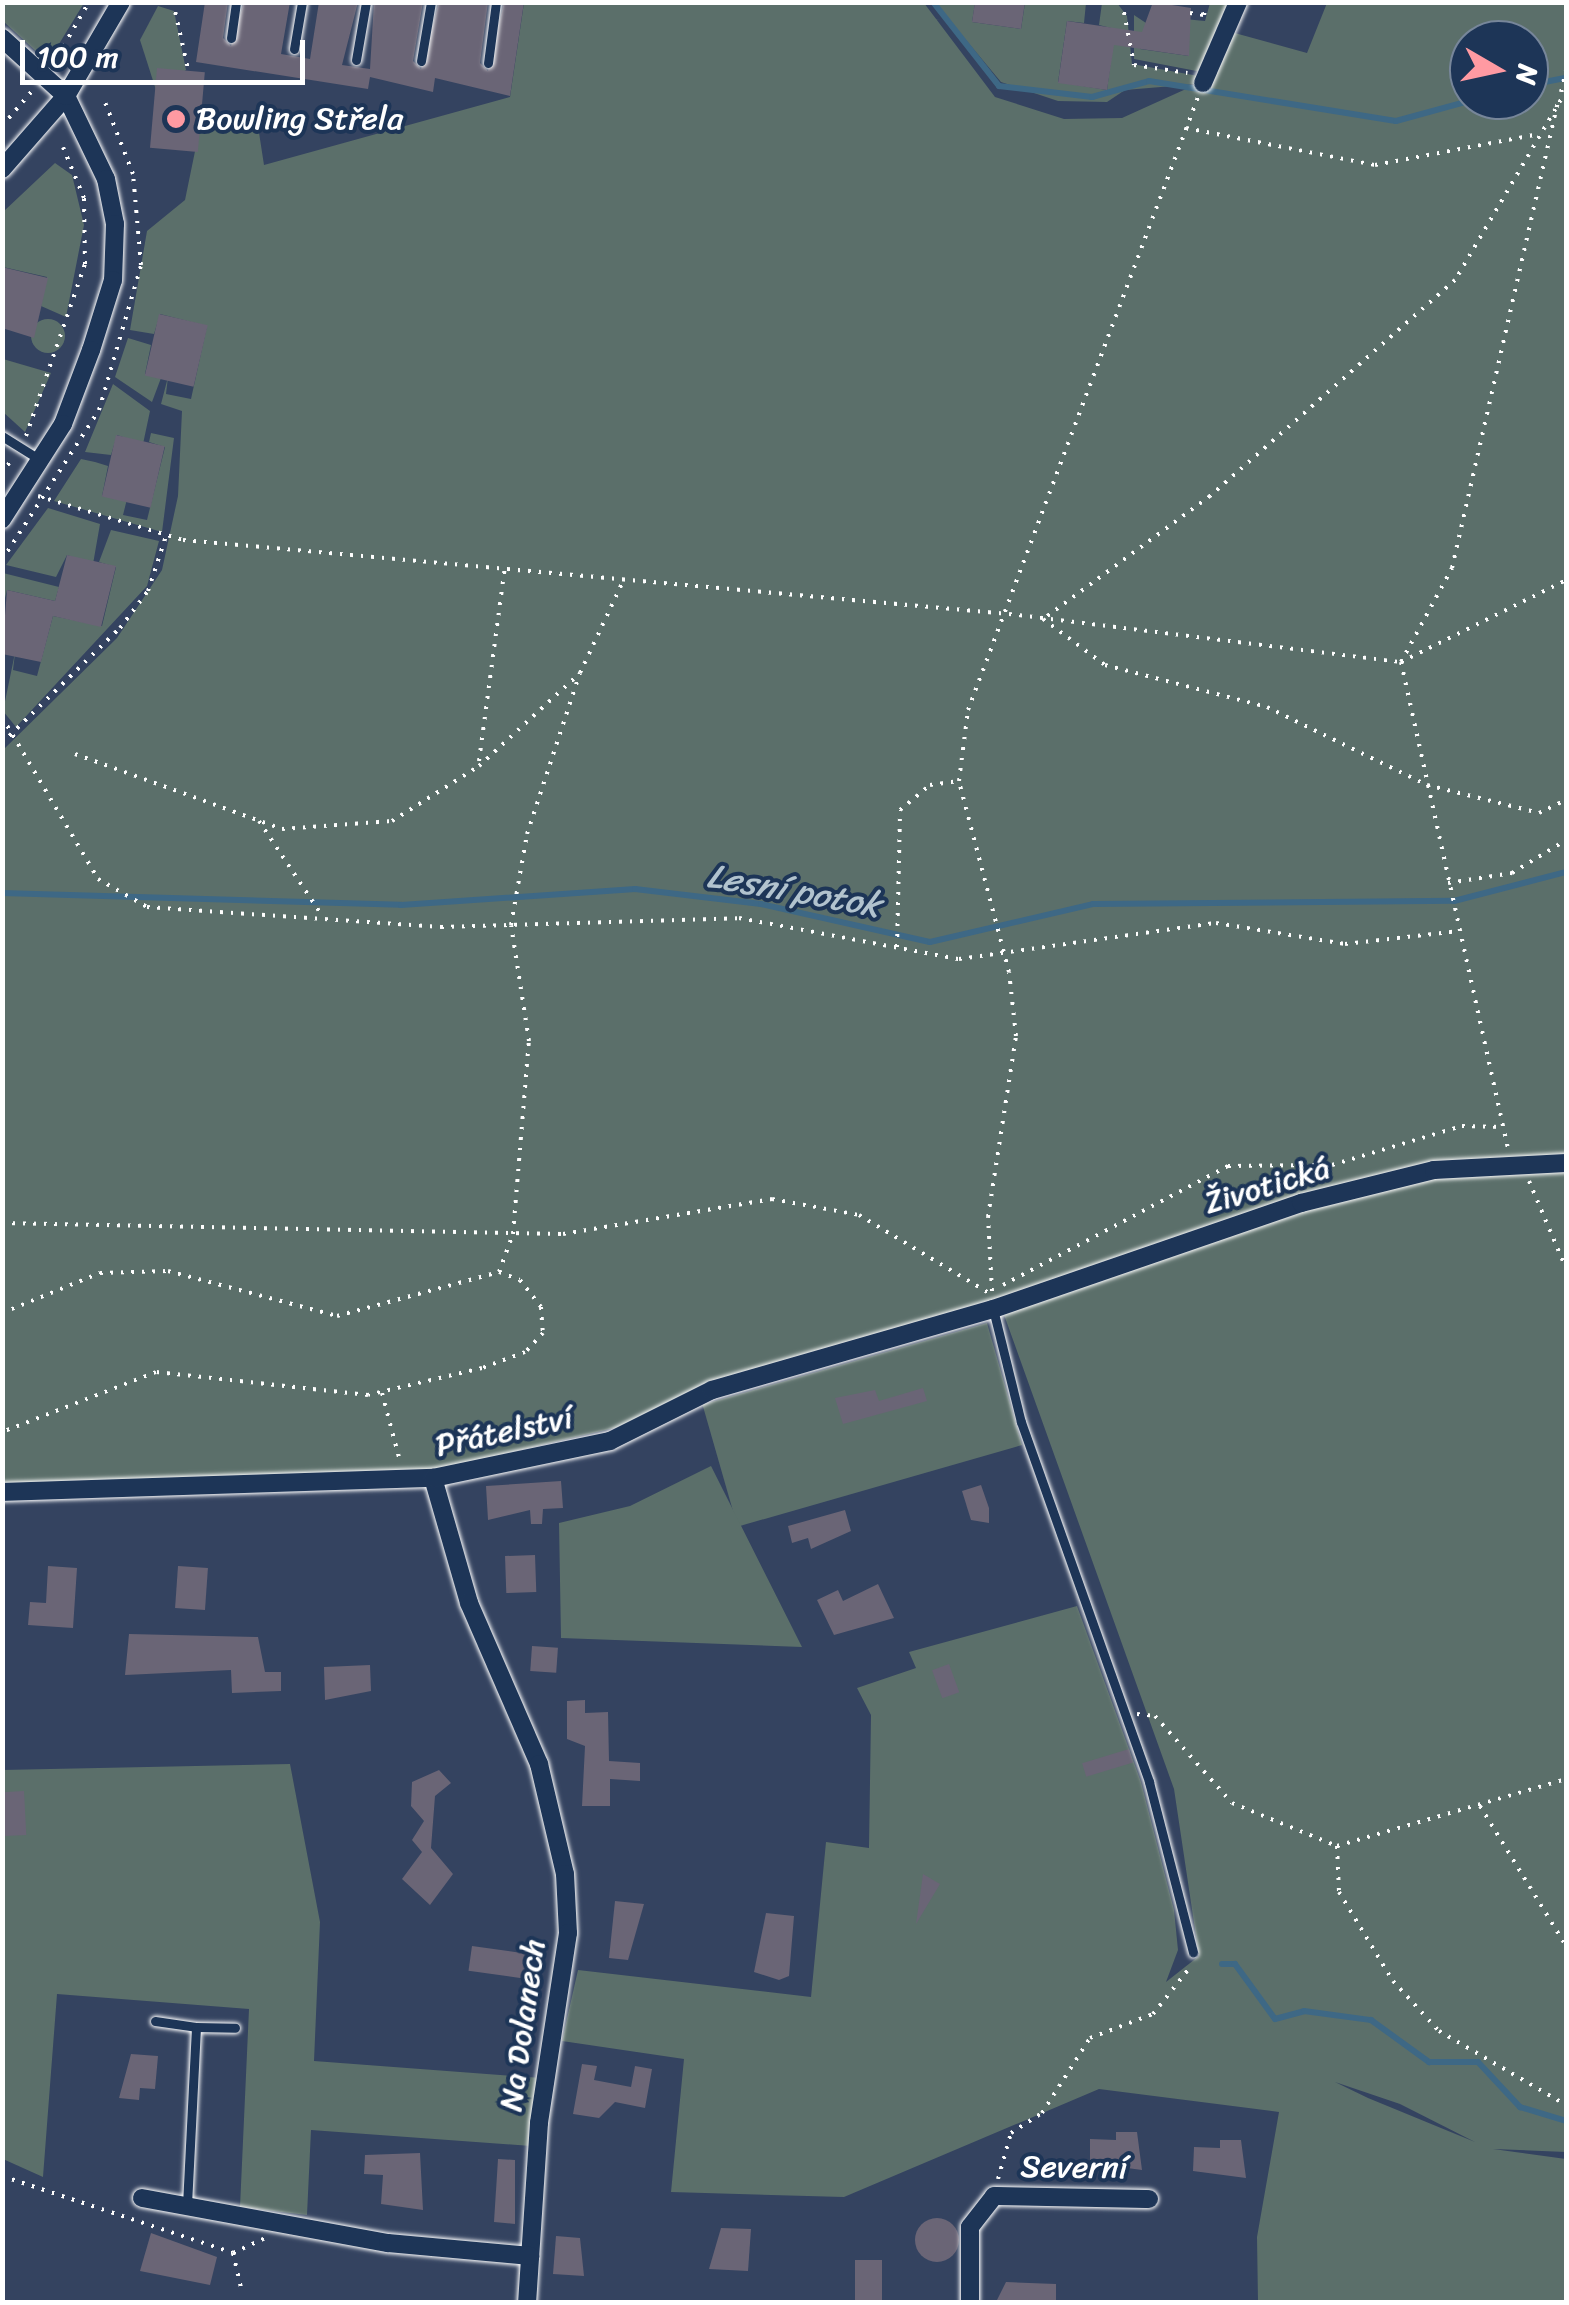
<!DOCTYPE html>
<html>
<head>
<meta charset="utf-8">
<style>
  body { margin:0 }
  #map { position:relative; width:1569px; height:2305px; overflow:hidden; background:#344360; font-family:Sriracha,sans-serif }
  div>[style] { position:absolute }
  .green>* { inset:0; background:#5b6f6a; transform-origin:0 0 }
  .round { border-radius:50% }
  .stream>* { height:6px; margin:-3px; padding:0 3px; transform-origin:3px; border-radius:3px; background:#3e6885 }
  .building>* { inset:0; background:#6a6576; transform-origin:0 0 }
  .path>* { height:4px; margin-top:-2px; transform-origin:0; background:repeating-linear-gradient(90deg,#fff 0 2.5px,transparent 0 10.5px) }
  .roads { filter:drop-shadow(0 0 2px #fff) drop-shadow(0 0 2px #fff) }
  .service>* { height:9px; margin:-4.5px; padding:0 4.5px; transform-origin:4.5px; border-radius:4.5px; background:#1d3557 }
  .minor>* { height:18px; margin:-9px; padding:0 9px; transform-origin:9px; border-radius:9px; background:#1d3557 }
  .dots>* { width:28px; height:28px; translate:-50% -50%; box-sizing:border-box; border:5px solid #1d3557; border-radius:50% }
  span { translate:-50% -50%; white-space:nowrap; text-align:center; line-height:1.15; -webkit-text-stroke:8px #1d3557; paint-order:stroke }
  .poi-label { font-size:32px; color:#fff }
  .left { translate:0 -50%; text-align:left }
  .street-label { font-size:32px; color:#fff }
  .water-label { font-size:35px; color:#b2c3ce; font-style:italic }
  .frame { position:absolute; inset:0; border:5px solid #fff; pointer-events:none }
  .north { position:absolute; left:1449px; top:20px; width:100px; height:100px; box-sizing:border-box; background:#1d3557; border:2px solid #77869a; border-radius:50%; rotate:99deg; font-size:28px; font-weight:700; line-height:40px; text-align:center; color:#fff }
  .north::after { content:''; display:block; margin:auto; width:35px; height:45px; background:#ff9aa2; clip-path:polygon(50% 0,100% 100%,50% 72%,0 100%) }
  .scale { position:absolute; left:20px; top:40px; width:285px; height:45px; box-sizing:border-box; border:5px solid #fff; border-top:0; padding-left:12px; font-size:30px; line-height:35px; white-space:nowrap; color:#fff; -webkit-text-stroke:8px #1d3557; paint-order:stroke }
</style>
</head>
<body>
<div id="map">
  <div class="green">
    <div style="clip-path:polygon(2px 3px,3px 2px,84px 3px,48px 62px,4px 22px)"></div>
    <div style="clip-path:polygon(evenodd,524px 3px,924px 3px,995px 97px,1064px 119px,1122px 118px,1197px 84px,1125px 90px,1107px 102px,1058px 101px,1001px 82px,935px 3px,975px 3px,972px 22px,1021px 29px,1025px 3px,1086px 3px,1084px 23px,1067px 21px,1058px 82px,1107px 90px,1115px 29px,1099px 25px,1102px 3px,1117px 3px,1127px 16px,1132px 64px,1204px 77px,1211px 88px,1231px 32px,1307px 53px,1327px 3px,1566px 3px,1566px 2152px,1493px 2149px,1566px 2159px,1566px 2302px,1258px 2302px,1257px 2237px,1279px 2112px,1099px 2089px,844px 2197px,671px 2192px,684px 2059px,562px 2041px,578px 1970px,811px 1997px,826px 1842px,869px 1848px,871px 1715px,857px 1688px,916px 1668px,909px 1652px,1077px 1606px,1141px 1782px,1174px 1910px,1178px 1950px,1166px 1982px,1199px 1956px,1174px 1789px,998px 1298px,701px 1385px,653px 1419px,421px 1473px,3px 1487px,3px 750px,117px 638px,162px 570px,178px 496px,182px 411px,161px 404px,168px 377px,166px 394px,191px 399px,207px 326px,160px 314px,154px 334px,130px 330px,147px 231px,185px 200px,201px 122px,258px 126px,264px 165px,510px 97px,524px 3px,1469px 40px,1529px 40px,1529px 100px,1469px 100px,1469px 40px,524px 3px,1335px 2082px,1400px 2104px,1475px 2142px,1368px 2098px,1335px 2082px)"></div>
    <div style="clip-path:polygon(1210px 3px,1234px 3px,1207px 73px,1134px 59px,1134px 15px,1149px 25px,1140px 49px,1189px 56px,1184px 19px,1205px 21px)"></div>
    <div style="clip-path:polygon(158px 6px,174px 11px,186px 70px,156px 90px,140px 40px)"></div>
    <div style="clip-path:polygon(55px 163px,72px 175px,84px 225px,66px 317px,41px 306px,47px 277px,3px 267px,3px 212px)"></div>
    <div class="round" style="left:31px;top:319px;width:34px;height:34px"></div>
    <div style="clip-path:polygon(128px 338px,151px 345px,145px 374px,161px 378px,152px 402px,115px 377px)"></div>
    <div style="clip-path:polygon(3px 359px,51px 373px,25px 432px,3px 412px)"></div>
    <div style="clip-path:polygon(113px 384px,150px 411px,143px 444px,117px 435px,111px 455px,85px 452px)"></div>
    <div style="clip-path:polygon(151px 433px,174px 438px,162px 532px,54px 501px,81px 459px,95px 462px,108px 466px,102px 496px,127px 499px,123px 515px,147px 520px,165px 447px,149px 442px)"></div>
    <div style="clip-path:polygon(48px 508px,100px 524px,93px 564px,67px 555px,56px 577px,6px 565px)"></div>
    <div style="clip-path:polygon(111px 530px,159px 541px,147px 586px,16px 727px,3px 711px,15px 653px,13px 670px,37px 676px,53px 616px,102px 626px,116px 567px,99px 562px)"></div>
    <div style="clip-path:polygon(3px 573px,59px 587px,55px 601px,7px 590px,3px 606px)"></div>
    <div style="left:987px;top:1323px;width:127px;height:296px;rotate:74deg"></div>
    <div style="clip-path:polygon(711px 1466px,802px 1647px,561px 1638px,559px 1523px,630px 1506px)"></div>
    <div style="clip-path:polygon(290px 1764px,320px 1922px,314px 2061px,541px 2078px,531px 2146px,311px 2130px,307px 2215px,240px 2207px,249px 2009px,57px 1994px,43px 2177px,3px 2159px,2px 1770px)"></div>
  </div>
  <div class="stream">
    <div style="left:933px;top:2px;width:107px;rotate:51.8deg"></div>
    <div style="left:999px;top:86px;width:94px;rotate:6.7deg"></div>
    <div style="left:1092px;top:97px;width:59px;rotate:-15.7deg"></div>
    <div style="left:1149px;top:81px;width:250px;rotate:9.2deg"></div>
    <div style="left:1396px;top:121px;width:80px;rotate:-15.3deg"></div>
    <div style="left:1529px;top:85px;width:38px;rotate:-11deg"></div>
    <div style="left:2px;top:893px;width:399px;rotate:1.7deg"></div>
    <div style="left:401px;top:905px;width:235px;rotate:-3.9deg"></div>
    <div style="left:635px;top:889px;width:127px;rotate:6.8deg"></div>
    <div style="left:761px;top:904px;width:173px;rotate:12.7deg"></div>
    <div style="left:930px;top:942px;width:167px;rotate:-13.1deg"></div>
    <div style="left:1093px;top:904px;width:361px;rotate:-0.5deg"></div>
    <div style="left:1454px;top:901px;width:116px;rotate:-14.5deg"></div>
    <div style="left:1222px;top:1964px;width:13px"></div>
    <div style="left:1235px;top:1964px;width:68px;rotate:54deg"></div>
    <div style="left:1275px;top:2019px;width:30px;rotate:-15deg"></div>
    <div style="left:1304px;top:2011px;width:68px;rotate:7.7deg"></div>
    <div style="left:1371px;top:2020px;width:72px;rotate:35.9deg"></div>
    <div style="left:1429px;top:2062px;width:49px"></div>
    <div style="left:1478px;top:2062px;width:62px;rotate:47deg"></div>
    <div style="left:1520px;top:2107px;width:48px;rotate:16.9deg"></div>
  </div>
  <div class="building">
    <div style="clip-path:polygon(205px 2px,228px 2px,223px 38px,231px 46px,244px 2px,290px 2px,281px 54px,310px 59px,319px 2px,358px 2px,342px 65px,370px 69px,374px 2px,423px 2px,413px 61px,421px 69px,439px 2px,488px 2px,480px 63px,488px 71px,504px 2px,524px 2px,510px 96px,435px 78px,433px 92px,370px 77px,368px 89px,196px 62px)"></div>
    <div style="clip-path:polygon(975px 2px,1025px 2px,1021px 29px,972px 22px)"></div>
    <div style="clip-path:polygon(1153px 2px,1191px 8px,1189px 56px,1114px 45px,1107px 90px,1058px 83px,1067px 21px,1142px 32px)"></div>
    <div style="left:157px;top:68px;width:48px;height:80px;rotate:5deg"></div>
    <div style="clip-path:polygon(2px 267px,48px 278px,34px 338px,2px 328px)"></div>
    <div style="left:159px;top:314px;width:50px;height:63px;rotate:13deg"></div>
    <div style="left:116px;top:435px;width:50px;height:63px;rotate:13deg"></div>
    <div style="clip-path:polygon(67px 555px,116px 566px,101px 627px,53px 616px,41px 662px,2px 654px,7px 590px,55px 601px)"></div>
    <div style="clip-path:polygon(923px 1388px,927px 1401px,843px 1424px,835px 1398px,875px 1390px,879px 1401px)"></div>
    <div style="clip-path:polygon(561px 1481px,563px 1508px,543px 1509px,542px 1524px,531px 1524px,530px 1510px,488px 1520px,486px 1486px)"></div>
    <div style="clip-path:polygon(981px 1485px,989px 1508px,989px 1523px,971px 1520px,962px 1491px)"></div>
    <div style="clip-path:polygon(845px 1510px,851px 1531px,811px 1549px,808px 1538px,792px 1543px,788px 1526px)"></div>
    <div style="left:535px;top:1555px;width:37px;height:30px;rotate:88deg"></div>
    <div style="clip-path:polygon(48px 1566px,77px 1568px,73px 1628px,28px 1625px,30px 1602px,46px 1603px)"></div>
    <div style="left:178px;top:1566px;width:30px;height:42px;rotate:4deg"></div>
    <div style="clip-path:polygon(878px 1584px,894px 1618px,834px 1635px,817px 1600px,838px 1590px,843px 1601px)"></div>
    <div style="clip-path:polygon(129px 1634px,258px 1637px,265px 1672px,281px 1672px,281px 1691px,232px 1693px,231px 1670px,125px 1675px)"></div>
    <div style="left:532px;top:1646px;width:26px;height:25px;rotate:4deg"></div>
    <div style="left:949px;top:1664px;width:30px;height:18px;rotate:70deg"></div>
    <div style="clip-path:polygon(370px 1665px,371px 1691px,325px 1700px,324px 1667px)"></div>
    <div style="clip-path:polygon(585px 1700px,585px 1713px,608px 1712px,609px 1761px,640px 1763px,640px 1781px,610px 1779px,610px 1806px,582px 1806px,585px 1746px,567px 1739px,567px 1701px)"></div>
    <div style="left:1129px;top:1749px;width:14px;height:49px;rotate:73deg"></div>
    <div style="clip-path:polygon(439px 1770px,451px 1783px,435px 1796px,431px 1848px,453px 1874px,430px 1905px,402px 1879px,422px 1852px,412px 1840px,424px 1821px,411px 1806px,412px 1782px)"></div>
    <div style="left:24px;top:1791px;width:44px;height:22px;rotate:87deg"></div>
    <div style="clip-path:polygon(923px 1874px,940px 1884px,916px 1924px)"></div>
    <div style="clip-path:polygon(615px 1901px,644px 1904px,628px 1960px,609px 1958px)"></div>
    <div style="clip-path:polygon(766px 1913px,794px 1916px,789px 1976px,779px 1980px,754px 1972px)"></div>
    <div style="left:472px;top:1946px;width:66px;height:25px;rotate:8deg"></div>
    <div style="clip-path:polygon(131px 2054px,158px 2056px,155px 2089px,140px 2088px,139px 2100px,119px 2098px)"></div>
    <div style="clip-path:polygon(582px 2064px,597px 2066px,594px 2080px,631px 2087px,635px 2066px,652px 2069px,645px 2108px,615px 2102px,599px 2118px,573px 2114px)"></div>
    <div style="clip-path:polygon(1116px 2132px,1137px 2132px,1142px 2170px,1090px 2163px,1090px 2139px,1116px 2140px)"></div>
    <div style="clip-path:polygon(1220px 2140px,1241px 2140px,1246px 2178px,1193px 2171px,1194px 2147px,1220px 2148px)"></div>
    <div style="clip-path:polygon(420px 2153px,423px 2210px,381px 2204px,383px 2175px,364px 2174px,365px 2155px)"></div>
    <div style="clip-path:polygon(498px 2159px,515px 2160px,515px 2224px,494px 2222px)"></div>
    <div class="round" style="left:915px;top:2218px;width:44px;height:44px"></div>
    <div style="clip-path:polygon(721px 2228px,751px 2229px,748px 2271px,709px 2269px)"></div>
    <div style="clip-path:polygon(151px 2233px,217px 2257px,210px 2285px,140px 2271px)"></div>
    <div style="clip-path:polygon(556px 2236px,580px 2238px,584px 2276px,553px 2274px)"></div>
    <div style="left:855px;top:2260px;width:27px;height:40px"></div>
    <div style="clip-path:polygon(1006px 2282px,1056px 2284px,1056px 2302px,996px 2302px)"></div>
  </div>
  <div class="path">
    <div style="left:173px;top:2px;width:69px;rotate:77.4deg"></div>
    <div style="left:1122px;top:2px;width:64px;rotate:79.2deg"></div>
    <div style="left:1134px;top:65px;width:54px;rotate:8.6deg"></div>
    <div style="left:1190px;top:13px;width:14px;rotate:8deg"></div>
    <div style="left:1204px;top:15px;width:13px;rotate:-77deg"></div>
    <div style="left:107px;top:61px;width:13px;rotate:32deg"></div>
    <div style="left:53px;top:64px;width:72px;rotate:-59.9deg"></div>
    <div style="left:1566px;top:91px;width:219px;rotate:120.4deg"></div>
    <div style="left:1455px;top:280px;width:327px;rotate:138.6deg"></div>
    <div style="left:1210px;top:496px;width:207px;rotate:143.6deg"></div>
    <div style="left:1043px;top:619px;width:77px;rotate:36.6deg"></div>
    <div style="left:1105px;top:665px;width:167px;rotate:14.5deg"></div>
    <div style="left:1267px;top:707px;width:178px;rotate:26deg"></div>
    <div style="left:1427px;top:785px;width:115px;rotate:14deg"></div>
    <div style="left:1539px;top:813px;width:30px;rotate:-26deg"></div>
    <div style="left:1561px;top:92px;width:23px;rotate:-77deg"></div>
    <div style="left:2px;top:126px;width:46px;rotate:-49.4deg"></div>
    <div style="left:1186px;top:128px;width:193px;rotate:11.1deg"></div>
    <div style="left:1375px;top:165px;width:167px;rotate:-10.7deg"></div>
    <div style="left:26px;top:436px;width:182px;rotate:-71.1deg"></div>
    <div style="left:85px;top:264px;width:66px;rotate:-90.9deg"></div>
    <div style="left:84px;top:198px;width:55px;rotate:-112.4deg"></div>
    <div style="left:2px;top:474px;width:20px;rotate:-57deg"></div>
    <div style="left:38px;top:496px;width:152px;rotate:16.9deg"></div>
    <div style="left:183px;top:540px;width:829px;rotate:5.12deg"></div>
    <div style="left:1009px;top:614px;width:395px;rotate:7deg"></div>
    <div style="left:1401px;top:662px;width:498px;rotate:77.6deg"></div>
    <div style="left:2px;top:560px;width:179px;rotate:-57.1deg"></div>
    <div style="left:99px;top:410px;width:151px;rotate:-73.8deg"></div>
    <div style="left:141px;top:265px;width:91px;rotate:-95deg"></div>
    <div style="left:133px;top:174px;width:83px;rotate:-111.3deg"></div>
    <div style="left:1401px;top:662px;width:107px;rotate:-61.5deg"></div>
    <div style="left:1452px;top:568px;width:478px;rotate:-77.2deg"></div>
    <div style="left:1401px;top:662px;width:184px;rotate:-26.4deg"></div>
    <div style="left:2px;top:717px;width:188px;rotate:59.3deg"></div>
    <div style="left:98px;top:879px;width:56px;rotate:29.7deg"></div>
    <div style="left:147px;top:907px;width:295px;rotate:3.9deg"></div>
    <div style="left:441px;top:927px;width:298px;rotate:-1.7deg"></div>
    <div style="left:739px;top:918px;width:224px;rotate:10.6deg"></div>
    <div style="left:959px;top:959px;width:260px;rotate:-8deg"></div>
    <div style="left:1216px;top:923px;width:131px;rotate:9.2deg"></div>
    <div style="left:1345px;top:944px;width:115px;rotate:-6.5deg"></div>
    <div style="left:2px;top:743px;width:165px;rotate:-44.3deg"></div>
    <div style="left:120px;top:628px;width:46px;rotate:-52.9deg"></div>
    <div style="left:148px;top:591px;width:58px;rotate:-71.9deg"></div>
    <div style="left:75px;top:754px;width:220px;rotate:19.9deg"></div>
    <div style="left:282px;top:829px;width:110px;rotate:-4.2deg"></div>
    <div style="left:392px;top:821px;width:103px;rotate:-32.3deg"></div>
    <div style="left:479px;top:766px;width:137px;rotate:-42.6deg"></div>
    <div style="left:580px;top:673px;width:104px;rotate:-64.9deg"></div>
    <div style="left:479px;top:761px;width:196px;rotate:-82.4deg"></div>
    <div style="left:259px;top:821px;width:115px;rotate:56.3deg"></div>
    <div style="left:1448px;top:883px;width:65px;rotate:-8.9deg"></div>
    <div style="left:1512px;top:873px;width:63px;rotate:-31.4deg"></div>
    <div style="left:897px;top:947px;width:137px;rotate:-88.7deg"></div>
    <div style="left:900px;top:810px;width:39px;rotate:-40deg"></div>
    <div style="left:930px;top:785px;width:29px;rotate:-8deg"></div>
    <div style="left:1529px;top:1181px;width:95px;rotate:67deg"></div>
    <div style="left:2px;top:1223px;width:561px;rotate:1.12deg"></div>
    <div style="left:563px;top:1234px;width:212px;rotate:-9.5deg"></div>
    <div style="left:772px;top:1199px;width:88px;rotate:10.4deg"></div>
    <div style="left:859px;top:1215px;width:152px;rotate:31deg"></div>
    <div style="left:499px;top:1272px;width:40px;rotate:-69.8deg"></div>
    <div style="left:513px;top:1234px;width:194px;rotate:-85.3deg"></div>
    <div style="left:529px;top:1041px;width:117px;rotate:-98.8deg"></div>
    <div style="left:511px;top:925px;width:92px;rotate:-80deg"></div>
    <div style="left:527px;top:834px;width:169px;rotate:-71.8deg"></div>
    <div style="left:1003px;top:1285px;width:255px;rotate:-27.9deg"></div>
    <div style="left:1228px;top:1166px;width:104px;rotate:-0.6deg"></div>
    <div style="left:1332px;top:1165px;width:136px;rotate:-16.7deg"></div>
    <div style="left:1462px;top:1126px;width:41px;rotate:1.4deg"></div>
    <div style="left:992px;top:1291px;width:74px;rotate:-93.1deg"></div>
    <div style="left:988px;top:1217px;width:183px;rotate:-81.2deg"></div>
    <div style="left:1016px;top:1036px;width:64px;rotate:-96.2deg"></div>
    <div style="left:1009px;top:972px;width:197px;rotate:-104.7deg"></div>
    <div style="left:959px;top:781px;width:72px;rotate:-82.8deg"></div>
    <div style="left:968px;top:710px;width:655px;rotate:-69.43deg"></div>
    <div style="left:2px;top:1313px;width:106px;rotate:-22.2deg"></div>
    <div style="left:100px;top:1273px;width:68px;rotate:-1.7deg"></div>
    <div style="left:168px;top:1271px;width:175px;rotate:14.9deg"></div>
    <div style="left:337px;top:1316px;width:168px;rotate:-15.2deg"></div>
    <div style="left:499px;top:1272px;width:22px;rotate:21deg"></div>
    <div style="left:520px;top:1280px;width:34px;rotate:52deg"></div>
    <div style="left:541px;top:1307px;width:26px;rotate:86deg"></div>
    <div style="left:543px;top:1333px;width:26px;rotate:133deg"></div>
    <div style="left:525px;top:1352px;width:46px;rotate:159.6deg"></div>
    <div style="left:482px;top:1368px;width:117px;rotate:166.7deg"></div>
    <div style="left:368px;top:1395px;width:213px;rotate:-173.8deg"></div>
    <div style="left:156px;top:1372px;width:165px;rotate:158.7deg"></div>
    <div style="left:382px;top:1393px;width:70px;rotate:75.2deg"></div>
    <div style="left:1137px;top:1714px;width:18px;rotate:6deg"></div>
    <div style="left:1155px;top:1716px;width:116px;rotate:48.5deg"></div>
    <div style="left:1232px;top:1803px;width:113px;rotate:22.3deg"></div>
    <div style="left:1337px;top:1846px;width:239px;rotate:-16.3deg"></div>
    <div style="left:1480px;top:1806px;width:164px;rotate:58.4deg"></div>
    <div style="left:1337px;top:1846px;width:46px;rotate:87.5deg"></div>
    <div style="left:1339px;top:1892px;width:104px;rotate:58.8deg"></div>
    <div style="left:1393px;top:1981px;width:68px;rotate:47.4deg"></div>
    <div style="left:1439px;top:2031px;width:147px;rotate:30.2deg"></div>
    <div style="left:2px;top:2176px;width:243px;rotate:18.4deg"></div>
    <div style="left:233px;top:2253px;width:38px;rotate:-25deg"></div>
    <div style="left:998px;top:2179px;width:48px;rotate:-74.2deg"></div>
    <div style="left:1011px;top:2133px;width:37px;rotate:-33deg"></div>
    <div style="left:1042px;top:2113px;width:89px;rotate:-57.4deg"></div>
    <div style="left:1090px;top:2038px;width:67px;rotate:-20.9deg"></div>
    <div style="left:1153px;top:2014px;width:61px;rotate:-51.6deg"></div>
    <div style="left:233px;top:2253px;width:37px;rotate:77deg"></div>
  </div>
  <div class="roads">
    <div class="service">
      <div style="left:231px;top:38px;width:36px;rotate:-82deg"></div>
      <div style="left:294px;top:49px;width:48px;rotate:-80.3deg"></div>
      <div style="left:356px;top:60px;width:59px;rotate:-80.2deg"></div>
      <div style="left:421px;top:61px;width:60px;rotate:-80.4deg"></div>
      <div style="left:488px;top:63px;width:62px;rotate:-82.5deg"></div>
      <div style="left:2px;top:436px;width:47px;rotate:32deg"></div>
      <div style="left:993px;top:1309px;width:116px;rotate:76.1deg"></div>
      <div style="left:1021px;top:1422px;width:382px;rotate:70.4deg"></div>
      <div style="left:1149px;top:1782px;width:176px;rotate:75.5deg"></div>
      <div style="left:155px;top:2021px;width:41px;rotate:8.3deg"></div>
      <div style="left:187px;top:2205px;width:178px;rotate:-87.1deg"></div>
      <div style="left:196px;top:2027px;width:39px;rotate:1deg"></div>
    </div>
    <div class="minor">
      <div style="left:2px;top:38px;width:86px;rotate:42.2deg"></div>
      <div style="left:66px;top:96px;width:92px;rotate:64.3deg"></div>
      <div style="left:106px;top:179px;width:46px;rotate:78.7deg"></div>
      <div style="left:115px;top:224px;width:56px;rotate:92deg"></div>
      <div style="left:113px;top:280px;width:73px;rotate:107.4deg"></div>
      <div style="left:91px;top:350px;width:79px;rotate:110.7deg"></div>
      <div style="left:63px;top:424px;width:113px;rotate:122.7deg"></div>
      <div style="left:1203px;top:83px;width:88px;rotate:-66.6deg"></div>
      <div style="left:2px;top:169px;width:97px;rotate:-48.8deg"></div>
      <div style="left:66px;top:96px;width:109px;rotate:-59.7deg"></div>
      <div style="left:433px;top:1478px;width:130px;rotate:73.9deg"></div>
      <div style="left:469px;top:1603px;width:176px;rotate:66.5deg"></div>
      <div style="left:539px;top:1764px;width:113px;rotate:76.7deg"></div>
      <div style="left:565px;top:1874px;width:59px;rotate:87.1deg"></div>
      <div style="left:568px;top:1933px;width:192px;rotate:98.7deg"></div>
      <div style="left:539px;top:2123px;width:179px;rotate:93.8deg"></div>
      <div style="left:2px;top:1492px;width:431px;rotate:-1.9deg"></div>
      <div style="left:433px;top:1478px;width:181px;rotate:-11.8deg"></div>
      <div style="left:610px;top:1441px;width:114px;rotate:-26.6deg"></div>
      <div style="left:712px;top:1390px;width:292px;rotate:-16.1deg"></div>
      <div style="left:993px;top:1309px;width:326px;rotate:-19deg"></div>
      <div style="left:1301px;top:1203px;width:137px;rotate:-13.9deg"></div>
      <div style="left:1434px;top:1170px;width:132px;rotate:-3deg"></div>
      <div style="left:142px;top:2198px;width:250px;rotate:10.4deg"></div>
      <div style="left:388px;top:2243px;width:143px;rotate:5.2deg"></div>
      <div style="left:970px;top:2302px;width:75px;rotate:-90deg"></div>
      <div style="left:970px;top:2227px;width:39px;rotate:-52deg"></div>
      <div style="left:994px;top:2196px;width:155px;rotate:1.1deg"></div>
    </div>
  </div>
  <div class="dots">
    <div style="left:176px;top:119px;background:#ff9aa2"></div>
  </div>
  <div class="poi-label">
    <span class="left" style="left:196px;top:119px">Bowling Střela</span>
  </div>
  <div class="street-label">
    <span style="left:1267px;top:1186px;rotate:-17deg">Životická</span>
    <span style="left:504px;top:1432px;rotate:-12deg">Přátelství</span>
    <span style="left:523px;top:2025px;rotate:-82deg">Na Dolanech</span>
    <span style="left:1074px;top:2168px;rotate:1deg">Severní</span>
  </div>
  <div class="water-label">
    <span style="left:794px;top:890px;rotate:10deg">Lesní potok</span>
  </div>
  <div class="frame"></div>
  <div class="north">N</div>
  <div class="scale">100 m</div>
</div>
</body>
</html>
